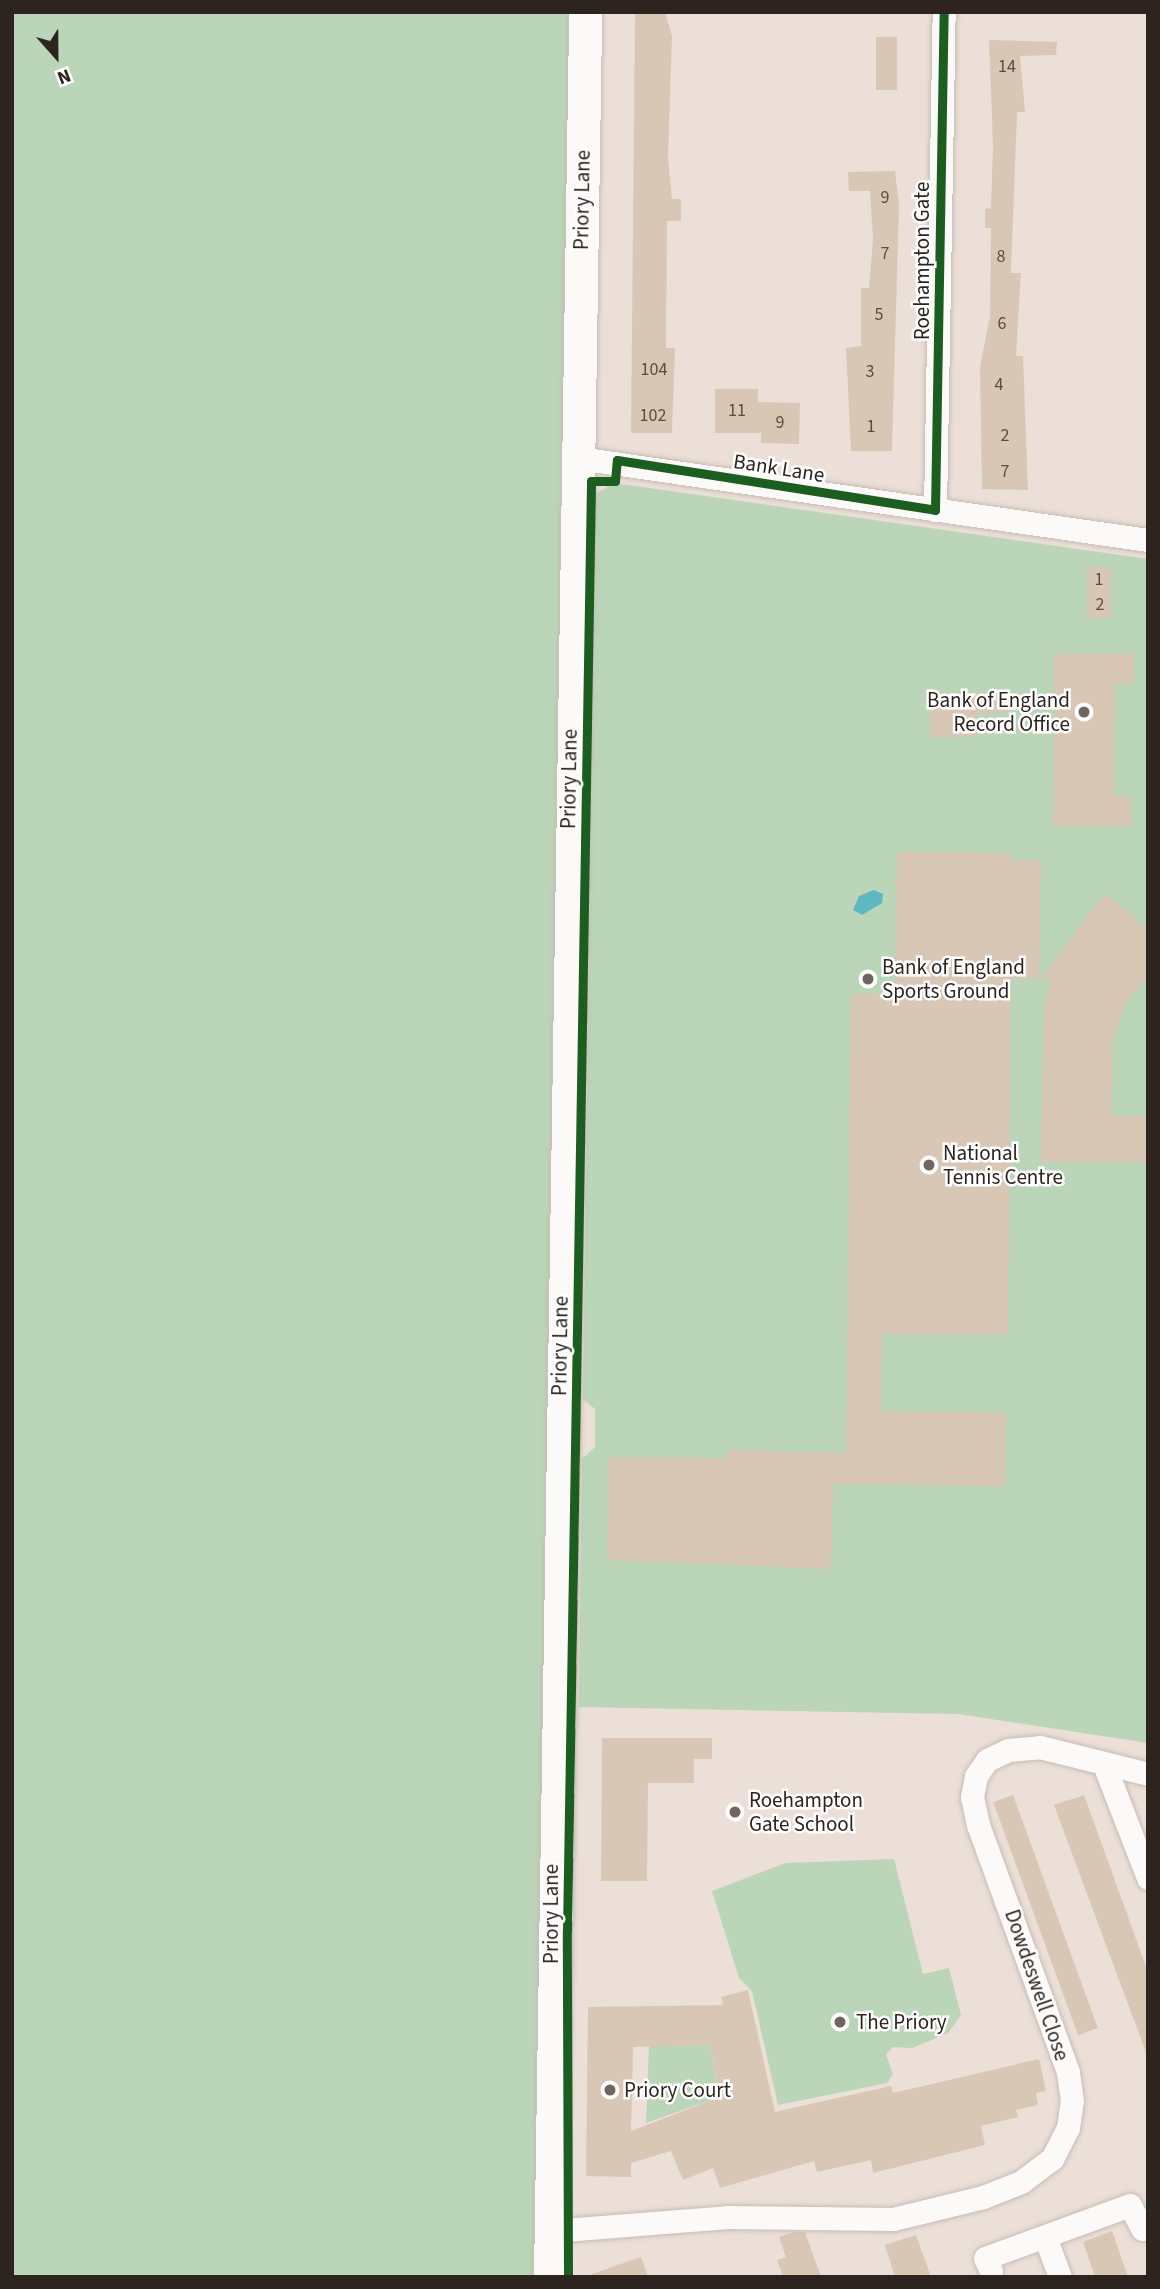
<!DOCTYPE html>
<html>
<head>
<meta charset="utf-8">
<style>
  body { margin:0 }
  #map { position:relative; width:1160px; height:2289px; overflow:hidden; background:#ecdfd7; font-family:"Source Sans 3",sans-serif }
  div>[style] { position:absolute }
  .green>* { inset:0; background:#bad5b8; transform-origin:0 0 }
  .water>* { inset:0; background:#5eb8c3 }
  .building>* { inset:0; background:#d8c7b5; transform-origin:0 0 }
  .roads { filter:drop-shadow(0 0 2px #c6bcb6) drop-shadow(0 0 2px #c6bcb6) }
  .street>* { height:23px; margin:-11.5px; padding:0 11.5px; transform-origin:11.5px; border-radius:11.5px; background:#fcfaf9 }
  .secondary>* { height:33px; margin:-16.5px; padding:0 16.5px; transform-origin:16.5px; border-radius:16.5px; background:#fcfaf9 }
  .cycleway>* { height:9px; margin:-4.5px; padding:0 4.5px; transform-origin:4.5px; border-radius:4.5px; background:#1b5e20 }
  .dots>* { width:19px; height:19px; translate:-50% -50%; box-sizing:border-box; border:4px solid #fff; border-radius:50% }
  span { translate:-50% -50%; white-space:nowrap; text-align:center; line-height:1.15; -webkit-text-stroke:5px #fff; paint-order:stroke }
  .number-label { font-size:18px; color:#584d44 }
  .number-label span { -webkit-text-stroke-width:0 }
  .street-label { font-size:21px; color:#2d241f }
  .poi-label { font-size:21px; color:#2d241f }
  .right { translate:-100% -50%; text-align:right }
  .left { translate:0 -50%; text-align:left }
  .frame { position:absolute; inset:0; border:14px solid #2d241f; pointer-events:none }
  .north { position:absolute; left:21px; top:21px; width:70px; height:70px; -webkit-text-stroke:5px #fff; paint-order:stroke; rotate:159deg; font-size:19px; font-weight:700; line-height:28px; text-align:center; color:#2d241f }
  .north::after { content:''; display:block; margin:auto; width:24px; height:32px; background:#2d241f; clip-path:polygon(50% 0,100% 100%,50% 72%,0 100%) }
</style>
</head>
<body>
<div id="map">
  <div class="green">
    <div style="left:12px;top:12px;width:561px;height:2265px"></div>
    <div style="clip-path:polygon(614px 483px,1148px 559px,1148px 1743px,958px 1714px,579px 1707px,582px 1459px,595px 1447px,595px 1409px,583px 1399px,595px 494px)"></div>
    <div style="clip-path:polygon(894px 1859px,923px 1974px,949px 1968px,961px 2015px,948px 2033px,912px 2048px,893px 2047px,886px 2054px,893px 2074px,887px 2083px,778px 2105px,752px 1991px,739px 1978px,712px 1891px,786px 1863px)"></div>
    <div style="clip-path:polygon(710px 2045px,720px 2097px,646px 2123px,649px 2046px)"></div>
  </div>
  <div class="water">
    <div style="clip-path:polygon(874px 890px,883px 894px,882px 903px,862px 915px,853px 910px,859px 896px)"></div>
  </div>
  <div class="building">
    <div style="clip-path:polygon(635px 12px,665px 12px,672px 36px,668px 158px,672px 199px,681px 199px,681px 221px,667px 221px,666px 348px,675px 348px,672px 433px,631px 433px)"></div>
    <div style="left:876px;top:37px;width:21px;height:53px"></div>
    <div style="clip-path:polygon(989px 40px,1057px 42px,1056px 55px,1020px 56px,1025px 112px,1017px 112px,1011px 273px,1021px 273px,1016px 356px,1023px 356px,1028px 490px,982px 489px,980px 367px,990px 316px,991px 228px,985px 228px,985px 209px,991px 208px,993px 146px)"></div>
    <div style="clip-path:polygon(895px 171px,899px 205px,892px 451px,851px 451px,846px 348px,861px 346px,861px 288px,869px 288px,873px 239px,870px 191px,849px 191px,848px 172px)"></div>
    <div style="clip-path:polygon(715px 389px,758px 389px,758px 402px,800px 403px,799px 444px,761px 443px,761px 433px,715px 433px)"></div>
    <div style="left:1087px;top:567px;width:24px;height:51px"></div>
    <div style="clip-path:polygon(1054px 653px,1134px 654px,1134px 684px,1115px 684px,1114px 797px,1131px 797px,1131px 826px,1053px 826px)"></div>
    <div style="clip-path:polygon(1007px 692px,1007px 713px,977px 714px,977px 736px,930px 738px,929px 693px)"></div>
    <div style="clip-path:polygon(897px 852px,1011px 853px,1011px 860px,1041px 860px,1039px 979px,1011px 979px,1008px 1335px,882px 1334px,881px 1411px,1006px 1412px,1005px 1486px,833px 1484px,831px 1569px,607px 1560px,608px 1457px,727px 1458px,727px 1450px,846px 1453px,851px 993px,895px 994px)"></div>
    <div style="clip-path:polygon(1106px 893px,1148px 930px,1148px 977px,1126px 1002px,1113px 1038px,1111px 1115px,1148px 1116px,1148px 1162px,1041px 1162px,1044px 1012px,1051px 979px,1040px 979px)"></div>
    <div style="clip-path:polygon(602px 1738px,712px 1738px,712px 1759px,694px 1759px,694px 1783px,648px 1783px,647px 1881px,601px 1881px)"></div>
    <div style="left:1013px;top:1795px;width:248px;height:21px;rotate:70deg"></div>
    <div style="clip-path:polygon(1084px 1795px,1148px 1972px,1148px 2058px,1054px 1805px)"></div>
    <div style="clip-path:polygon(evenodd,748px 1990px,775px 2112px,891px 2086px,893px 2093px,1039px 2059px,1046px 2091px,1036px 2093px,1038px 2105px,1016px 2110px,1018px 2117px,981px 2126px,985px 2145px,873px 2173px,871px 2160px,817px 2172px,814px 2161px,720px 2188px,713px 2168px,683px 2180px,671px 2151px,631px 2163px,631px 2177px,586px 2176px,588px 2007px,723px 2005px,721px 1997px,748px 1990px,710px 2045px,720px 2097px,631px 2131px,633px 2047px,710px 2045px)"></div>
    <div style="clip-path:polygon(1112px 2231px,1128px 2277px,1095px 2277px,1083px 2242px)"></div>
    <div style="clip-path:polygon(794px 2232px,805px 2232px,821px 2277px,783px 2277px,777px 2260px,786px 2257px,779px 2237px)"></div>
    <div style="clip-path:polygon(916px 2235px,931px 2277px,895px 2277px,885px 2245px)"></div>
    <div style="clip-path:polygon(641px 2257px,648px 2277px,592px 2277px,592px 2274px)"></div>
  </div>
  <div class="roads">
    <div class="street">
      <div style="left:578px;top:458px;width:576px;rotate:8.19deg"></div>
      <div style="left:935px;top:510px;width:498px;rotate:-89deg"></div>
      <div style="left:1105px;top:1767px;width:119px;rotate:68.8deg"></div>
      <div style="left:551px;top:2231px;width:177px;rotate:-4.5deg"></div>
      <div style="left:727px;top:2217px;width:166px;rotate:0.7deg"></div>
      <div style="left:893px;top:2219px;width:93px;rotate:-13.7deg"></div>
      <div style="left:983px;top:2197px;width:41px;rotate:-21.5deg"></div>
      <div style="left:1021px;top:2182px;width:39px;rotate:-37deg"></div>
      <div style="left:1052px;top:2159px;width:35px;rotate:-63deg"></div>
      <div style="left:1068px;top:2128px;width:27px;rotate:-82deg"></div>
      <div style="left:1072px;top:2101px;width:29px;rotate:-98deg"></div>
      <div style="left:1068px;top:2072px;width:263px;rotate:-110deg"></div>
      <div style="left:978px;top:1825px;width:29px;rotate:-102deg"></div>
      <div style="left:972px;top:1797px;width:21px;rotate:-79deg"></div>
      <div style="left:976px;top:1776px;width:19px;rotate:-55deg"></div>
      <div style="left:987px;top:1760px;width:23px;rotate:-25deg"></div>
      <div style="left:1008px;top:1750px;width:32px;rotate:-5deg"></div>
      <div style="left:1040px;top:1747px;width:111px;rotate:14deg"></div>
      <div style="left:1045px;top:2237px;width:43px;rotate:69.4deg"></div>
      <div style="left:991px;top:2271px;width:14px;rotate:-115deg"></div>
      <div style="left:985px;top:2258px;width:154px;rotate:-20.1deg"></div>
      <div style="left:1130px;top:2205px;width:27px;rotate:63deg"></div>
    </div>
    <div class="secondary">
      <div style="left:550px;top:2277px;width:2265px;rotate:-89.11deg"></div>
    </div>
  </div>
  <div class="cycleway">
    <div style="left:568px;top:2277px;width:346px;rotate:-90.2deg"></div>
    <div style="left:567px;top:1931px;width:1450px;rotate:-89.05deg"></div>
    <div style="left:591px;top:481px;width:24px"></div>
    <div style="left:615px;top:481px;width:21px;rotate:-85deg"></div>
    <div style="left:617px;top:460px;width:322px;rotate:8.9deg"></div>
    <div style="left:935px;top:510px;width:498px;rotate:-89deg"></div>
  </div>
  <div class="dots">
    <div style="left:1084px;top:712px;background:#70655f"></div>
    <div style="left:868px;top:979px;background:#70655f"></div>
    <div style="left:929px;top:1165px;background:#70655f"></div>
    <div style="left:735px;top:1812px;background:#70655f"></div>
    <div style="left:840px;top:2022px;background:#70655f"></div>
    <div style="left:610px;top:2090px;background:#70655f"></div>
  </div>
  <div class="number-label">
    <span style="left:1007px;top:67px">14</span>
    <span style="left:885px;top:198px">9</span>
    <span style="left:885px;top:254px">7</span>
    <span style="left:1001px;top:257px">8</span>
    <span style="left:879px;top:315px">5</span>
    <span style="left:1002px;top:324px">6</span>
    <span style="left:654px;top:370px">104</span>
    <span style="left:870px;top:372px">3</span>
    <span style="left:999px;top:385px">4</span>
    <span style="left:737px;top:411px">11</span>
    <span style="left:653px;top:416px">102</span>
    <span style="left:780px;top:423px">9</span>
    <span style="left:871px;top:427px">1</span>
    <span style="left:1005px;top:436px">2</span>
    <span style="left:1005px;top:472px">7</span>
    <span style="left:1099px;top:580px">1</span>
    <span style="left:1100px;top:605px">2</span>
  </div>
  <div class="street-label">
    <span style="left:582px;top:200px;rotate:-89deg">Priory Lane</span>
    <span style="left:922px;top:261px;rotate:-90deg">Roehampton Gate</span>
    <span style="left:779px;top:468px;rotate:9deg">Bank Lane</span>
    <span style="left:569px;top:779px;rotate:-89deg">Priory Lane</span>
    <span style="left:560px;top:1346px;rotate:-89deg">Priory Lane</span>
    <span style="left:551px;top:1914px;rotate:-90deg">Priory Lane</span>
    <span style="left:1037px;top:1985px;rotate:71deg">Dowdeswell Close</span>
  </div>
  <div class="poi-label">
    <span class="right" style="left:1070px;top:712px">Bank of England<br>Record Office</span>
    <span class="left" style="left:882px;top:979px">Bank of England<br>Sports Ground</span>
    <span class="left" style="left:943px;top:1165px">National<br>Tennis Centre</span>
    <span class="left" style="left:749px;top:1812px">Roehampton<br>Gate School</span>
    <span class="left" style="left:856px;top:2022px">The Priory</span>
    <span class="left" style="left:624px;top:2090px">Priory Court</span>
  </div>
  <div class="frame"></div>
  <div class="north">N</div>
</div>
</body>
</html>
